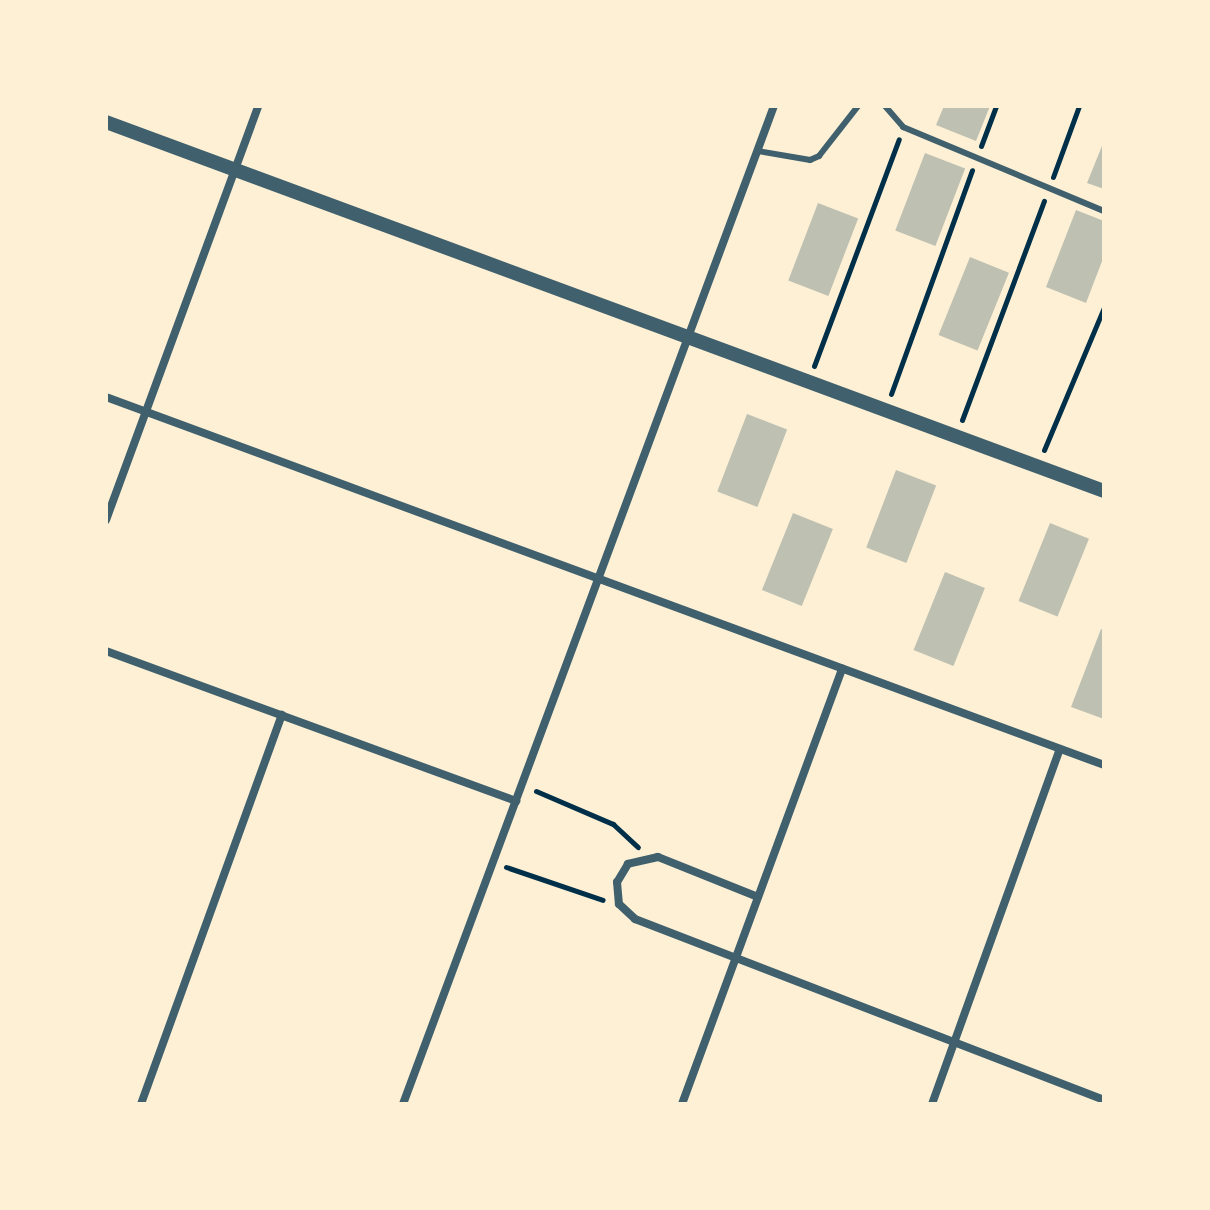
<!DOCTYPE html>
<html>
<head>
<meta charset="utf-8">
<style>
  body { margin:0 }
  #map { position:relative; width:1210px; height:1210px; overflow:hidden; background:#fdf0d5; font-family:"Sofia Sans Condensed",sans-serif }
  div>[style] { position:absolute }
  .building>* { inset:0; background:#bec0b2; transform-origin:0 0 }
  .path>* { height:5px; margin:-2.5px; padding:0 2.5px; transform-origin:2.5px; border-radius:2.5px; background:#003049 }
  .service>* { height:6px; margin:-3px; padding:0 3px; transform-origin:3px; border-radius:3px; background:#3f606c }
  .minor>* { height:8px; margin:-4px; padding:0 4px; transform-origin:4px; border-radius:4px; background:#3f606c }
  .tertiary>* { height:14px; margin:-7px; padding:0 7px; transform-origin:7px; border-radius:7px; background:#3f606c }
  span { translate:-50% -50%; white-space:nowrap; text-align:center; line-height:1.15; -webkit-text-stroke:8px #fdf0d5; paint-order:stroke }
  .frame { position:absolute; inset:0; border:108px solid #fdf0d5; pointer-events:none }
</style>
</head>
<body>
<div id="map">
  <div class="building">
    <div style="clip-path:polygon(944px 106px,990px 106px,976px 141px,936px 125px)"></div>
    <div style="clip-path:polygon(1104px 141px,1104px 189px,1087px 183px)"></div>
    <div style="left:925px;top:153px;width:43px;height:83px;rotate:21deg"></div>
    <div style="left:818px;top:203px;width:43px;height:83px;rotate:21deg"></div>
    <div style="clip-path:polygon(1076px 210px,1104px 221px,1104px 256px,1086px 303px,1046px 287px)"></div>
    <div style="left:970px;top:257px;width:42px;height:84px;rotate:22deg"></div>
    <div style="left:747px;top:414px;width:43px;height:83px;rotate:21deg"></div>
    <div style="left:896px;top:470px;width:43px;height:83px;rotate:21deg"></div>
    <div style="left:793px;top:513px;width:43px;height:83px;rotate:22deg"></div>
    <div style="left:1050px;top:523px;width:42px;height:84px;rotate:22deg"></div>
    <div style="left:945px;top:572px;width:43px;height:84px;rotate:22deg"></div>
    <div style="clip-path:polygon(1101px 629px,1104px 630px,1104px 719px,1071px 707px)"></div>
  </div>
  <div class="path">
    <div style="left:981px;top:146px;width:43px;rotate:-69.4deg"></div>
    <div style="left:1053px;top:177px;width:76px;rotate:-69.9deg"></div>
    <div style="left:814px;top:366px;width:242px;rotate:-69.5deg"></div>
    <div style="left:891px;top:394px;width:238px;rotate:-70.1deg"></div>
    <div style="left:962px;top:420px;width:234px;rotate:-69.5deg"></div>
    <div style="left:1044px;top:450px;width:155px;rotate:-67.2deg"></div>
    <div style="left:536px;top:791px;width:84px;rotate:23.2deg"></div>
    <div style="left:613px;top:824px;width:34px;rotate:43deg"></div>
    <div style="left:506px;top:867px;width:102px;rotate:18.8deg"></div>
  </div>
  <div class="service">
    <div style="left:885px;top:106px;width:28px;rotate:49deg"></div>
    <div style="left:903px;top:127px;width:218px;rotate:22.7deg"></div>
    <div style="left:758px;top:151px;width:53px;rotate:9.8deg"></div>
    <div style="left:810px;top:160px;width:10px;rotate:-24deg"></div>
    <div style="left:819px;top:156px;width:63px;rotate:-52deg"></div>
  </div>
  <div class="minor">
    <div style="left:106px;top:397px;width:1064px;rotate:20.24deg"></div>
    <div style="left:106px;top:520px;width:441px;rotate:-69.8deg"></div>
    <div style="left:106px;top:651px;width:437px;rotate:20.1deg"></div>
    <div style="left:758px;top:897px;width:108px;rotate:-158.2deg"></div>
    <div style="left:658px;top:857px;width:31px;rotate:167deg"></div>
    <div style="left:628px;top:864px;width:21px;rotate:121deg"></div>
    <div style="left:617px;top:882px;width:22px;rotate:85deg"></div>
    <div style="left:619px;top:904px;width:22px;rotate:43deg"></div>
    <div style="left:635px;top:919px;width:503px;rotate:21.1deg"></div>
    <div style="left:141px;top:1104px;width:414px;rotate:-70.1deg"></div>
    <div style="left:403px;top:1104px;width:1065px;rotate:-69.61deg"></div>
    <div style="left:682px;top:1104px;width:464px;rotate:-69.8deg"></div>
    <div style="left:932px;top:1104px;width:377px;rotate:-70.2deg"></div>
  </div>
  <div class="tertiary">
    <div style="left:106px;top:122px;width:1064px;rotate:20.29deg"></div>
  </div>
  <div class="frame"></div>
</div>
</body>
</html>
